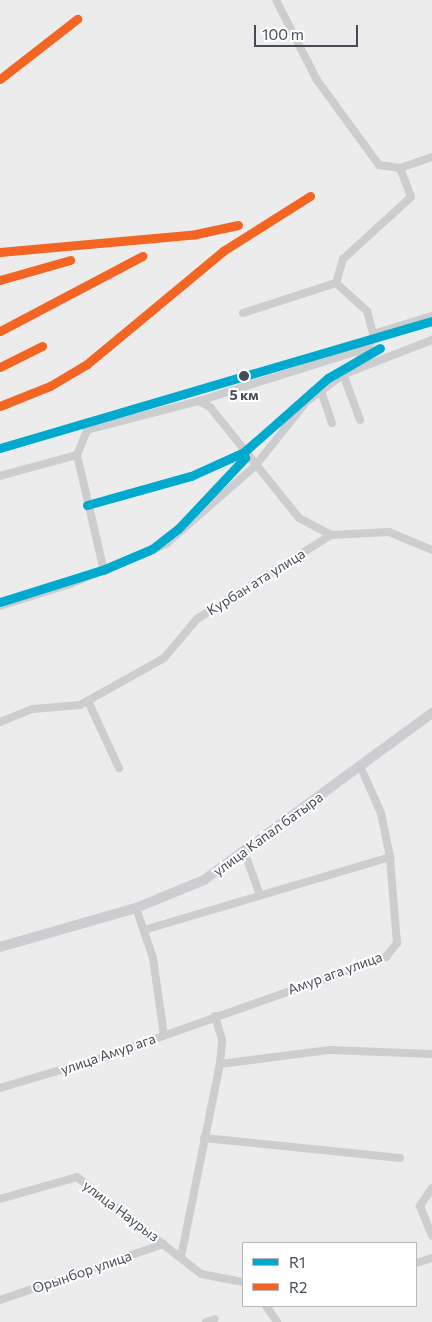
<!DOCTYPE html>
<html>
<head>
<meta charset="utf-8">
<style>
  body { margin:0 }
  #map { position:relative; width:432px; height:1322px; overflow:hidden; background:#edecec; font-family:Commissioner,sans-serif }
  div>[style] { position:absolute }
  .street>* { height:8px; margin:-4px; padding:0 4px; transform-origin:4px; border-radius:4px; background:#cbcdcf }
  .secondary>* { height:10px; margin:-5px; padding:0 5px; transform-origin:5px; border-radius:5px; background:#cbcdd0 }
  .rail-1>* { height:9px; margin:-4.5px; padding:0 4.5px; transform-origin:4.5px; border-radius:4.5px; background:#00a9ce }
  .rail-2>* { height:9px; margin:-4.5px; padding:0 4.5px; transform-origin:4.5px; border-radius:4.5px; background:#f26522 }
  .dots>* { width:14px; height:14px; translate:-50% -50%; box-sizing:border-box; border:2px solid #fff; border-radius:50% }
  span { translate:-50% -50%; white-space:nowrap; text-align:center; line-height:1.15; -webkit-text-stroke:4px #fff; paint-order:stroke }
  .stop-label { font-size:14px; color:#454b57; font-weight:700 }
  .street-label { font-size:14px; color:#454b57 }
  .legend { position:absolute; left:242px; top:1242px; width:175px; height:65px; box-sizing:border-box; background:#fff; border:1px solid #b5b7bc; margin:0; padding:6px 9px; list-style:none; font-size:15px; color:#454b57 }
  .legend li { display:flex; align-items:center; gap:10px; height:25px }
  .legend b { width:25px; border:1px solid #b5b7bc }
  .scale { position:absolute; left:254px; top:25px; width:104px; height:22px; box-sizing:border-box; border:2px solid #454b57; border-top:0; padding-left:6px; font-size:15px; line-height:18px; white-space:nowrap; color:#454b57; -webkit-text-stroke:4px #fff; paint-order:stroke }
</style>
</head>
<body>
<div id="map">
  <div class="street">
    <div style="left:276px;top:0;width:90px;rotate:62.9deg"></div>
    <div style="left:317px;top:80px;width:105px;rotate:53.9deg"></div>
    <div style="left:379px;top:165px;width:21px;rotate:8deg"></div>
    <div style="left:400px;top:168px;width:31px;rotate:69deg"></div>
    <div style="left:411px;top:197px;width:92px;rotate:137.6deg"></div>
    <div style="left:343px;top:259px;width:25px;rotate:106deg"></div>
    <div style="left:336px;top:283px;width:42px;rotate:42.1deg"></div>
    <div style="left:367px;top:311px;width:28px;rotate:75deg"></div>
    <div style="left:374px;top:338px;width:39px;rotate:125deg"></div>
    <div style="left:400px;top:168px;width:34px;rotate:-19deg"></div>
    <div style="left:243px;top:313px;width:98px;rotate:-17.9deg"></div>
    <div style="left:373px;top:334px;width:62px;rotate:-17deg"></div>
    <div style="left:343px;top:374px;width:49px;rotate:69.7deg"></div>
    <div style="left:321px;top:391px;width:34px;rotate:71deg"></div>
    <div style="left:199px;top:401px;width:176px;rotate:-17.5deg"></div>
    <div style="left:0;top:476px;width:80px;rotate:-15.3deg"></div>
    <div style="left:104px;top:571px;width:119px;rotate:-103.1deg"></div>
    <div style="left:77px;top:455px;width:27px;rotate:-68deg"></div>
    <div style="left:87px;top:430px;width:116px;rotate:-14.5deg"></div>
    <div style="left:199px;top:401px;width:13px;rotate:29deg"></div>
    <div style="left:210px;top:407px;width:142px;rotate:51.3deg"></div>
    <div style="left:299px;top:518px;width:36px;rotate:28deg"></div>
    <div style="left:331px;top:535px;width:58px;rotate:-3deg"></div>
    <div style="left:389px;top:532px;width:47px;rotate:22.7deg"></div>
    <div style="left:0;top:606px;width:73px;rotate:-17.4deg"></div>
    <div style="left:70px;top:584px;width:104px;rotate:-22.6deg"></div>
    <div style="left:166px;top:544px;width:118px;rotate:-41.2deg"></div>
    <div style="left:255px;top:466px;width:82px;rotate:-51.4deg"></div>
    <div style="left:306px;top:402px;width:19px;rotate:-36deg"></div>
    <div style="left:321px;top:391px;width:26px;rotate:-37deg"></div>
    <div style="left:342px;top:375px;width:97px;rotate:-21.3deg"></div>
    <div style="left:88px;top:701px;width:74px;rotate:65.2deg"></div>
    <div style="left:0;top:722px;width:35px;rotate:-22deg"></div>
    <div style="left:33px;top:709px;width:47px;rotate:-4.9deg"></div>
    <div style="left:80px;top:705px;width:96px;rotate:-29.2deg"></div>
    <div style="left:164px;top:658px;width:51px;rotate:-49.8deg"></div>
    <div style="left:197px;top:619px;width:158px;rotate:-32.1deg"></div>
    <div style="left:245px;top:854px;width:44px;rotate:69.9deg"></div>
    <div style="left:136px;top:908px;width:53px;rotate:71.2deg"></div>
    <div style="left:153px;top:958px;width:78px;rotate:81.9deg"></div>
    <div style="left:144px;top:930px;width:257px;rotate:-16.5deg"></div>
    <div style="left:390px;top:857px;width:45px;rotate:-101.6deg"></div>
    <div style="left:381px;top:813px;width:51px;rotate:-114.1deg"></div>
    <div style="left:220px;top:1064px;width:111px;rotate:-7.3deg"></div>
    <div style="left:330px;top:1050px;width:102px;rotate:2.2deg"></div>
    <div style="left:0;top:1088px;width:105px;rotate:-16.5deg"></div>
    <div style="left:101px;top:1058px;width:302px;rotate:-19.5deg"></div>
    <div style="left:386px;top:957px;width:18px;rotate:-52deg"></div>
    <div style="left:397px;top:943px;width:86px;rotate:-94.7deg"></div>
    <div style="left:204px;top:1138px;width:197px;rotate:5.8deg"></div>
    <div style="left:432px;top:1188px;width:22px;rotate:124deg"></div>
    <div style="left:420px;top:1206px;width:32px;rotate:68deg"></div>
    <div style="left:0;top:1199px;width:80px;rotate:-15.9deg"></div>
    <div style="left:77px;top:1177px;width:157px;rotate:38deg"></div>
    <div style="left:201px;top:1274px;width:43px;rotate:10.8deg"></div>
    <div style="left:181px;top:1257px;width:197px;rotate:-78.6deg"></div>
    <div style="left:220px;top:1064px;width:24px;rotate:-85deg"></div>
    <div style="left:222px;top:1040px;width:25px;rotate:-106deg"></div>
    <div style="left:416px;top:1263px;width:17px;rotate:-17deg"></div>
    <div style="left:0;top:1300px;width:173px;rotate:-18.9deg"></div>
    <div style="left:266px;top:1306px;width:19px;rotate:55deg"></div>
    <div style="left:206px;top:1322px;width:9px;rotate:-18deg"></div>
  </div>
  <div class="secondary">
    <div style="left:0;top:947px;width:141px;rotate:-16deg"></div>
    <div style="left:136px;top:908px;width:74px;rotate:-22.4deg"></div>
    <div style="left:204px;top:880px;width:283px;rotate:-36.2deg"></div>
  </div>
  <div class="rail-1">
    <div style="left:0;top:448px;width:450px;rotate:-16.4deg"></div>
    <div style="left:87px;top:505px;width:108px;rotate:-15.6deg"></div>
    <div style="left:191px;top:476px;width:58px;rotate:-24.4deg"></div>
    <div style="left:244px;top:452px;width:112px;rotate:-41.4deg"></div>
    <div style="left:328px;top:378px;width:60px;rotate:-30deg"></div>
    <div style="left:0;top:602px;width:110px;rotate:-17.4deg"></div>
    <div style="left:105px;top:569px;width:51px;rotate:-23.1deg"></div>
    <div style="left:152px;top:549px;width:33px;rotate:-38deg"></div>
    <div style="left:178px;top:529px;width:98px;rotate:-46.7deg"></div>
  </div>
  <div class="rail-2">
    <div style="left:0;top:79px;width:98px;rotate:-37.9deg"></div>
    <div style="left:0;top:252px;width:197px;rotate:-5.2deg"></div>
    <div style="left:196px;top:234px;width:43px;rotate:-12.1deg"></div>
    <div style="left:0;top:280px;width:73px;rotate:-15.9deg"></div>
    <div style="left:0;top:331px;width:161px;rotate:-27.8deg"></div>
    <div style="left:0;top:367px;width:47px;rotate:-26.6deg"></div>
    <div style="left:0;top:406px;width:54px;rotate:-21.8deg"></div>
    <div style="left:50px;top:386px;width:43px;rotate:-30.7deg"></div>
    <div style="left:87px;top:364px;width:177px;rotate:-39.7deg"></div>
    <div style="left:223px;top:251px;width:103px;rotate:-32.3deg"></div>
  </div>
  <div class="dots">
    <div style="left:244px;top:376px;background:#454b57"></div>
  </div>
  <div class="stop-label">
    <span style="left:244px;top:395px">5 км</span>
  </div>
  <div class="street-label">
    <span style="left:256px;top:582px;rotate:-32deg">Курбан ата улица</span>
    <span style="left:268px;top:834px;rotate:-36deg">улица Капал батыра</span>
    <span style="left:335px;top:973px;rotate:-20deg">Амур ага улица</span>
    <span style="left:108px;top:1054px;rotate:-19deg">улица Амур ага</span>
    <span style="left:121px;top:1211px;rotate:37deg">улица Наурыз</span>
    <span style="left:82px;top:1272px;rotate:-19deg">Орынбор улица</span>
  </div>
  <ul class="legend">
  <li><b style="height:6px;background:#00a9ce"></b>R1</li>
  <li><b style="height:6px;background:#f26522"></b>R2</li>
  </ul>
  <div class="scale">100 m</div>
</div>
</body>
</html>
